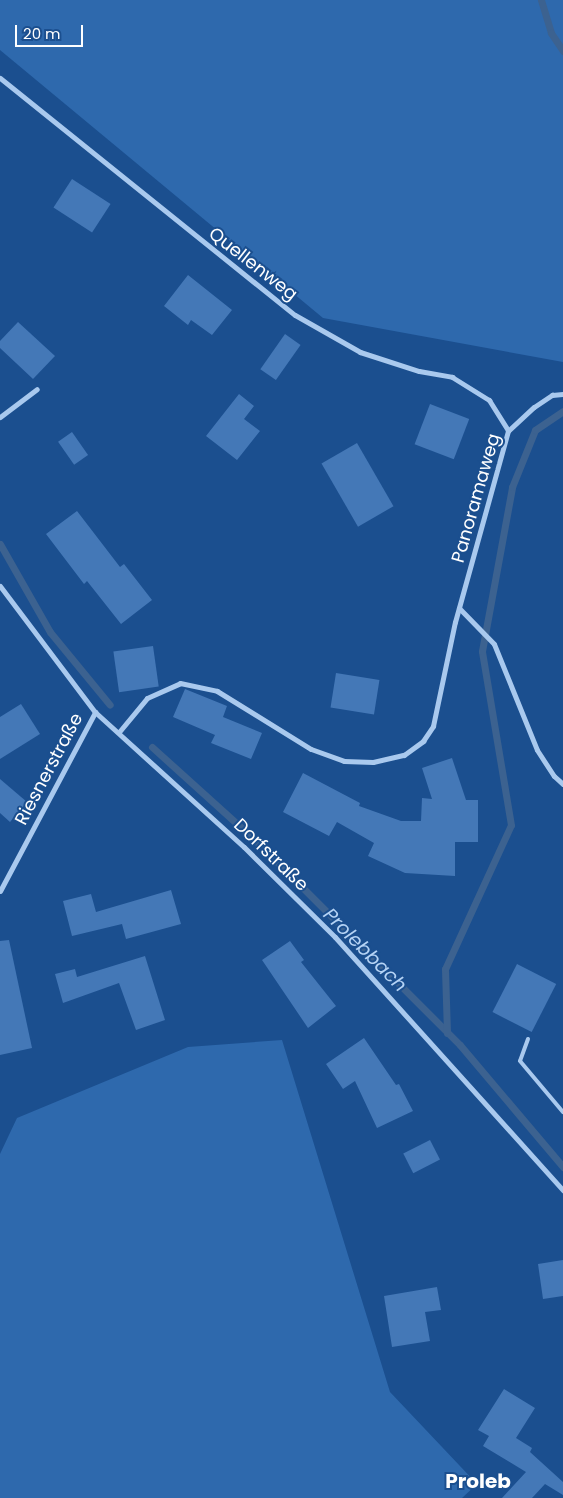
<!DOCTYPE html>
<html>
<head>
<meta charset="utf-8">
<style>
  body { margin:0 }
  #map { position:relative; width:563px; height:1498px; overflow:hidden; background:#1b4f8f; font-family:Poppins,sans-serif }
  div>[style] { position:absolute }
  .green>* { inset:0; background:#2e69ad }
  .stream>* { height:7px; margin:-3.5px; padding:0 3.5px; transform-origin:3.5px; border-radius:3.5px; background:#3c6290 }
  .building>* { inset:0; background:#4478b7; transform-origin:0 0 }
  .service>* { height:4px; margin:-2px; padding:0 2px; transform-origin:2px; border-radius:2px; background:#a9c9ee }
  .minor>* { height:5px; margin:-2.5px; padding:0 2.5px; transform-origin:2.5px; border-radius:2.5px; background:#a9c9ee }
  span { translate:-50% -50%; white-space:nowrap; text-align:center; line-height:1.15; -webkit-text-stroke:4px #1b4f8f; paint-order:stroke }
  .street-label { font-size:18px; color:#fff }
  .water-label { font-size:19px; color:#b5d3f5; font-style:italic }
  .quarter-label { font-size:20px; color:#fff; font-weight:700 }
  .scale { position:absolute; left:15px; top:25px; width:68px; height:22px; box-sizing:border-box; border:2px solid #fff; border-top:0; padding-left:6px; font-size:15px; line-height:18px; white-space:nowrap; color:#fff; -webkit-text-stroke:4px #1b4f8f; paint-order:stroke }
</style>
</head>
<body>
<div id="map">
  <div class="green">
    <div style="clip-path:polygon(0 0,563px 0,563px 362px,323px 318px,0 50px)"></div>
    <div style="clip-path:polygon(282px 1040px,390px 1392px,477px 1484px,462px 1498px,0 1498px,0 1154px,17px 1118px,188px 1047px)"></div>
  </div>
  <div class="stream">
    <div style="left:541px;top:0;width:34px;rotate:73deg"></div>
    <div style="left:551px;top:33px;width:22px;rotate:56deg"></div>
    <div style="left:0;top:544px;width:101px;rotate:60.4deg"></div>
    <div style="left:50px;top:632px;width:94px;rotate:50.6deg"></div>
    <div style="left:152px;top:747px;width:140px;rotate:42.1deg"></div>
    <div style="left:256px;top:841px;width:288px;rotate:45deg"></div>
    <div style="left:460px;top:1045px;width:160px;rotate:49.8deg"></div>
    <div style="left:447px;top:1033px;width:64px;rotate:-91.8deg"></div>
    <div style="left:445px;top:969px;width:158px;rotate:-65.4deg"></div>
    <div style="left:511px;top:825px;width:176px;rotate:-99.5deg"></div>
    <div style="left:482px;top:651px;width:167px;rotate:-79.6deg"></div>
    <div style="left:512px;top:487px;width:61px;rotate:-68deg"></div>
    <div style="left:535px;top:430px;width:34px;rotate:-34deg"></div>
  </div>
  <div class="building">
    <div style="left:72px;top:179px;width:46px;height:34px;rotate:33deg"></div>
    <div style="clip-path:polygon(188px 275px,232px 310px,212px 335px,191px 320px,188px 325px,164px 306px)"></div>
    <div style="clip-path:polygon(18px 322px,55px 356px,33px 379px,0 348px,0 341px)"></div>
    <div style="left:285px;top:334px;width:19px;height:43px;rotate:35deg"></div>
    <div style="clip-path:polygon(239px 394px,254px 406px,244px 419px,260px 431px,237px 460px,206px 436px)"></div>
    <div style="left:430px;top:404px;width:42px;height:43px;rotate:21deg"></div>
    <div style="left:72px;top:432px;width:28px;height:17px;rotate:55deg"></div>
    <div style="left:357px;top:443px;width:73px;height:41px;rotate:60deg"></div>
    <div style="clip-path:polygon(77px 511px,120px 567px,124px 564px,152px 600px,121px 624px,87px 581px,84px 584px,46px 534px)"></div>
    <div style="left:153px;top:646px;width:41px;height:40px;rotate:82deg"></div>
    <div style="left:336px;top:673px;width:44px;height:35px;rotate:9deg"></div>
    <div style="clip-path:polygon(185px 689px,227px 706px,223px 717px,262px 733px,251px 759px,211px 743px,215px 735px,173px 717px)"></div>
    <div style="clip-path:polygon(21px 704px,40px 734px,0 759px,0 717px)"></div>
    <div style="clip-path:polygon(452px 758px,466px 800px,478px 800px,478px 842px,455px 842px,455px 876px,405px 873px,368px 856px,374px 843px,337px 822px,329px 836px,283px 812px,303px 773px,360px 803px,359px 806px,401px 821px,421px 821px,422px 798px,432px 799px,422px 768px)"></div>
    <div style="clip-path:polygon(0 779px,27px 802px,10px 822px,0 813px)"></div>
    <div style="clip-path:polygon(171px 890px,181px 924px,126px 939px,122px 924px,72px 936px,63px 901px,91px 894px,96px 912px)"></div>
    <div style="clip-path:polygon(9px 940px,32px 1048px,0 1055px,0 941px)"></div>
    <div style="clip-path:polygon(290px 941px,304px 960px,301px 962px,336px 1006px,308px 1028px,262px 960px)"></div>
    <div style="clip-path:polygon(145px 956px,165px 1020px,136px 1030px,119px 983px,63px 1003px,55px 974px,75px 969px,77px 977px)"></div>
    <div style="left:517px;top:964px;width:44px;height:54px;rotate:27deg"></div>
    <div style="clip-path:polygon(364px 1038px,396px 1085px,399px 1084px,413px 1111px,377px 1128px,355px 1081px,343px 1089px,326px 1064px)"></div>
    <div style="left:430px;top:1140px;width:22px;height:30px;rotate:63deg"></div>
    <div style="clip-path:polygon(563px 1260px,563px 1296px,543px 1299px,538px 1264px)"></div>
    <div style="clip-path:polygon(437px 1287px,441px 1310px,425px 1312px,430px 1341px,392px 1347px,384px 1296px)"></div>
    <div style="clip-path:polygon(504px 1389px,535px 1408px,516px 1438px,532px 1448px,530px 1452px,563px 1482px,563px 1495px,545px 1484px,532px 1498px,502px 1498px,526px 1472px,483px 1446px,489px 1436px,478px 1430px)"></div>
  </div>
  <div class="service">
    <div style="left:528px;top:1039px;width:23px;rotate:110deg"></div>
    <div style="left:520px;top:1061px;width:67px;rotate:49.9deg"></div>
  </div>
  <div class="minor">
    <div style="left:0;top:78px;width:378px;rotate:38.8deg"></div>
    <div style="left:295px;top:315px;width:75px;rotate:29.6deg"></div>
    <div style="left:360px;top:352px;width:62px;rotate:17.9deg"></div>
    <div style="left:419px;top:371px;width:34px;rotate:10deg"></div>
    <div style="left:452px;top:377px;width:44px;rotate:31.9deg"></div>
    <div style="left:489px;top:400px;width:36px;rotate:58deg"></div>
    <div style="left:0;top:417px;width:46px;rotate:-37.1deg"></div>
    <div style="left:0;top:586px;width:158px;rotate:53deg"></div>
    <div style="left:95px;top:712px;width:201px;rotate:42.2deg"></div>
    <div style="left:244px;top:847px;width:128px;rotate:44.7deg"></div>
    <div style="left:335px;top:937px;width:341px;rotate:48deg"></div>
    <div style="left:459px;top:608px;width:50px;rotate:45.8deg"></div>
    <div style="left:494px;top:644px;width:114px;rotate:67.9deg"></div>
    <div style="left:537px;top:750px;width:31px;rotate:57deg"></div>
    <div style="left:554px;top:776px;width:12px;rotate:42deg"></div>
    <div style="left:119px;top:732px;width:44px;rotate:-50.5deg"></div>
    <div style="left:147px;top:698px;width:36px;rotate:-24deg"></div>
    <div style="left:180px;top:683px;width:38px;rotate:12deg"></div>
    <div style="left:217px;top:691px;width:110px;rotate:31.7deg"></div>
    <div style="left:311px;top:749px;width:35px;rotate:20deg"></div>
    <div style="left:344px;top:761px;width:29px;rotate:2deg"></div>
    <div style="left:373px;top:762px;width:32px;rotate:-13deg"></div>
    <div style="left:404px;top:755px;width:24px;rotate:-36deg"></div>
    <div style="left:423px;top:741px;width:18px;rotate:-56deg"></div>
    <div style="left:433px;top:726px;width:106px;rotate:-78.1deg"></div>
    <div style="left:455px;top:622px;width:198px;rotate:-74.5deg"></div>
    <div style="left:508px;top:431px;width:35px;rotate:-43deg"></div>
    <div style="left:534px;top:407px;width:22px;rotate:-34deg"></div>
    <div style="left:552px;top:395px;width:11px;rotate:-5deg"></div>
    <div style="left:0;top:891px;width:203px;rotate:-62deg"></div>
  </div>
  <div class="street-label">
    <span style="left:253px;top:264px;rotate:38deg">Quellenweg</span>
    <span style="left:476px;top:498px;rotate:-74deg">Panoramaweg</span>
    <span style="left:49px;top:769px;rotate:-62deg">Riesnerstraße</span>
    <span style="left:271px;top:855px;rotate:44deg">Dorfstraße</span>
  </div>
  <div class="water-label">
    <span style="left:365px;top:950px;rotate:45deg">Prolebbach</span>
  </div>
  <div class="quarter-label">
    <span style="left:478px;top:1481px">Proleb</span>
  </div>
  <div class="scale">20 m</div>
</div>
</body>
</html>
